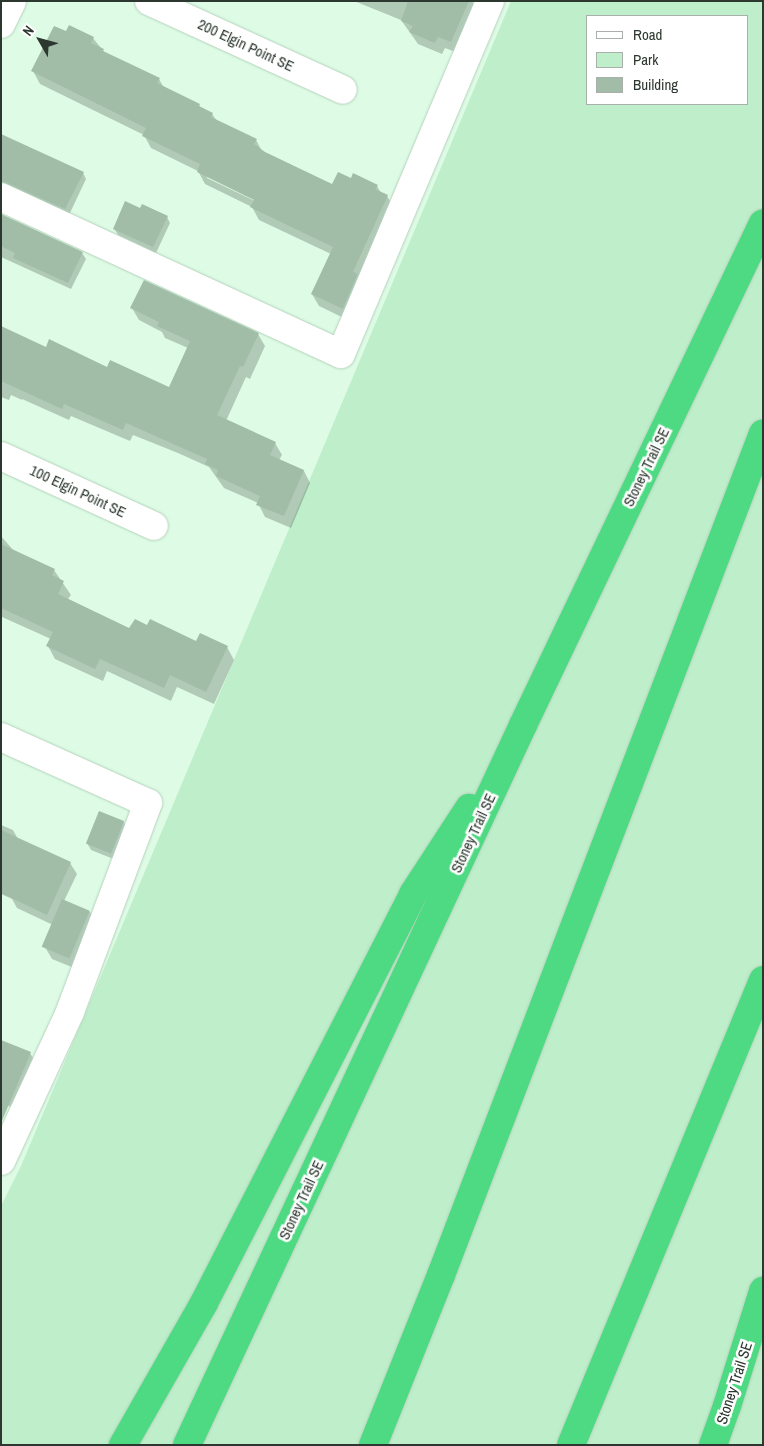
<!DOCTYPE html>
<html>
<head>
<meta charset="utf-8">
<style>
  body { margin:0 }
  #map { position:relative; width:764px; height:1446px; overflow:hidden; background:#defce5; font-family:"Archivo Narrow",sans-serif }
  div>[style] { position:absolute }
  .green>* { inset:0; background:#beeeca }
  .shadow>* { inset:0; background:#0003 }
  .building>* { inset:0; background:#a1bda7; transform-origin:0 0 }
  .roads { filter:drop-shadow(0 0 1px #b5d1bc) drop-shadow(0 0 1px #b5d1bc) }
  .minor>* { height:28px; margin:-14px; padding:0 14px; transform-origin:14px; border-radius:14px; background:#fff }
  .highway>* { height:28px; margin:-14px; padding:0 14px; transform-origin:14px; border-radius:14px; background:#4dda82 }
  span { translate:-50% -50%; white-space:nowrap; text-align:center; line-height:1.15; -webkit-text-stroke:5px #fff; paint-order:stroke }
  .street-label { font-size:15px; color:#2c382f }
  .frame { position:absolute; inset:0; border:2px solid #2c382f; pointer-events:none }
  .legend { position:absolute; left:586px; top:15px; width:162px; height:90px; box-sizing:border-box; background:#fff; border:1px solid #abafac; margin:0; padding:6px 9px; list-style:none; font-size:15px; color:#2c382f }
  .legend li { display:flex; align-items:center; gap:10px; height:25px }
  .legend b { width:25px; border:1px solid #abafac }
  .north { position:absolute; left:15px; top:15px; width:50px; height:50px; -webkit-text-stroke:4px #fff; paint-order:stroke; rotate:308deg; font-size:14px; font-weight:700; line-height:20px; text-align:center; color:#2c382f }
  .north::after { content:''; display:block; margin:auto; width:18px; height:22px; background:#2c382f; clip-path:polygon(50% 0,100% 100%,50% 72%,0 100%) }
</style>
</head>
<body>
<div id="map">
  <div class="green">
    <div style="clip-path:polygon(evenodd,511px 1px,763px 1px,763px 1445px,1px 1445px,1px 1206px,21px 1166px,511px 1px,588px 16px,748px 16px,748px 104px,588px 104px,588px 16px)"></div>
  </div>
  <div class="shadow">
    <div style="clip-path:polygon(354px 1px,472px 1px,477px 9px,458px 53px,445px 48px,442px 54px,418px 44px,401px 20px)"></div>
    <div style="clip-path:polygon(evenodd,67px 33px,93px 38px,105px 53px,159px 79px,164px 88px,199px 105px,201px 109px,212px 114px,217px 121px,256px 140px,262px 151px,333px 185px,351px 180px,377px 186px,381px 193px,387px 196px,394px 208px,350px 321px,319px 306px,312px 294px,331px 254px,259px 220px,252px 207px,205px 184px,198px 171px,151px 148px,144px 135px,40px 84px,33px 71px,67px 33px,207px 175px,260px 201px,259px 203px,207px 178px,207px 175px)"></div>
    <div style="clip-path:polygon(1px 136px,83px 173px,86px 179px,69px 215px,1px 188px)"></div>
    <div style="clip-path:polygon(1px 216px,82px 253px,86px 259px,71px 289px,1px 257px)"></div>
    <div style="clip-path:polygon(167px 217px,170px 223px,156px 253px,118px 235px,114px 228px)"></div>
    <div style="clip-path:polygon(132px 308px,258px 334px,265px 346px,250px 379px,246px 377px,226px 421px,275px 443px,282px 455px,279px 460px,304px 471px,310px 483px,291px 528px,265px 517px,258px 503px,224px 488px,209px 467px,178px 453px,133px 435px,130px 441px,71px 416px,69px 420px,22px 399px,22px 400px,11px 395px,9px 400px,1px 397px,1px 329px,46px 348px,170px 389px,188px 348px,165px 338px,162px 332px,139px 320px)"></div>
    <div style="clip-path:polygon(1px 536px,14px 551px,54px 570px,71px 595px,68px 599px,130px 629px,227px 647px,234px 660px,214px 704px,177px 687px,171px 701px,107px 671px,103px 681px,55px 659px,48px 646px,51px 639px,2px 617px)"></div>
    <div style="clip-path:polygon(99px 812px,124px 822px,127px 829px,116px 860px,91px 850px,87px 843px)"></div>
    <div style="clip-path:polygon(1px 825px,13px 830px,18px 839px,70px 863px,77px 874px,64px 901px,90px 912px,97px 925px,79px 970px,52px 959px,45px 947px,53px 925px,17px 908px,12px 899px,1px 894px)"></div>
    <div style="clip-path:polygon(30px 1053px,37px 1064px,18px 1110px,1px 1103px)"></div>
  </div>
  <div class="building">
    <div style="clip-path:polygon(408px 1px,469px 1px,451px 42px,438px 37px,435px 43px,409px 32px,413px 26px,401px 21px)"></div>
    <div style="clip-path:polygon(69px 25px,94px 37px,91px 43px,104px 49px,103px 51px,160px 78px,157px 83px,200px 104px,199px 106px,213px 113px,211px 117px,257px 139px,254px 144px,265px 152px,332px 184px,338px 172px,351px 178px,353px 173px,378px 185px,375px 189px,388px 195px,353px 272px,358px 274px,343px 309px,311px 294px,333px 247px,250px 207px,254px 200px,197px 172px,200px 164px,142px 136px,146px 128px,31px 71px,54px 26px,66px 31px)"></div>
    <div style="clip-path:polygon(1px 134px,84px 172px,65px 209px,1px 182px)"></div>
    <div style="clip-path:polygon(125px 201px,140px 208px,142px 204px,168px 216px,153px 247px,113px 229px)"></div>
    <div style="clip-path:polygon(1px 214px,83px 252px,68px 283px,13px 258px,15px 253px,1px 246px)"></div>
    <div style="clip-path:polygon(144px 280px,259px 333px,243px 367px,240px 366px,217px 415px,276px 442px,270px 455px,304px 470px,284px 516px,256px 505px,260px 496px,216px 476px,218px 470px,205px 464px,207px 459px,126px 423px,123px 430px,64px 404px,62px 409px,1px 381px,1px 326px,46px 347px,49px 339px,107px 367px,110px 360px,169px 387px,190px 341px,157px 326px,159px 322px,130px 308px)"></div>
    <div style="clip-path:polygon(1px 544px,55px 569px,52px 575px,64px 581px,58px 594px,129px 628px,135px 619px,147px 625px,150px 619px,196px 641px,200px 633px,228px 646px,206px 692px,170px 675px,164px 688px,100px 659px,95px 669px,46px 646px,53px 632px,1px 608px)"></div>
    <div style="left:99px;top:811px;width:27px;height:35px;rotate:22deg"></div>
    <div style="clip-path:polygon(1px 830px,71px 862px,47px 915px,1px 893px)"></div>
    <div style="left:62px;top:899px;width:30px;height:52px;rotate:23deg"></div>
    <div style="clip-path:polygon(1px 1040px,31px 1052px,1px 1123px)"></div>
  </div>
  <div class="roads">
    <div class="minor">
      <div style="left:149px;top:1px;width:213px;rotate:24.6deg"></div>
      <div style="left:1px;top:24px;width:25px;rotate:-64deg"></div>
      <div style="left:1px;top:197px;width:374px;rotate:24.8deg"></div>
      <div style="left:341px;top:354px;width:383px;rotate:-67.1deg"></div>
      <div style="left:1px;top:456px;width:168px;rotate:24.6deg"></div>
      <div style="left:1px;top:737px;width:161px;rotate:24.2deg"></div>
      <div style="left:148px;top:803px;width:223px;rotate:110.5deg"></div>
      <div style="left:70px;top:1012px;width:164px;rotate:114.8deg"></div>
    </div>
    <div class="highway">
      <div style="left:123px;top:1445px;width:163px;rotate:-60.3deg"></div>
      <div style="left:204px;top:1303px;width:459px;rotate:-62.9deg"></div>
      <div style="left:413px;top:894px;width:103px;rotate:-56.9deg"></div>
      <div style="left:187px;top:1445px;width:795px;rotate:-64.98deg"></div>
      <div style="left:523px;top:725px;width:556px;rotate:-64.45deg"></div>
      <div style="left:373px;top:1445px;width:183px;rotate:-68.2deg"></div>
      <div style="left:441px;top:1275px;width:901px;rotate:-69.07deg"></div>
      <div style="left:571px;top:1445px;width:503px;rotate:-67.56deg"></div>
      <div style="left:713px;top:1445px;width:41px;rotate:-70.3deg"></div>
      <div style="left:727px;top:1406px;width:121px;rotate:-72.6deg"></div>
    </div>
  </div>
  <div class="street-label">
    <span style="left:246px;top:45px;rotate:25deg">200 Elgin Point SE</span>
    <span style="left:646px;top:467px;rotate:-64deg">Stoney Trail SE</span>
    <span style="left:78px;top:491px;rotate:25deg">100 Elgin Point SE</span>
    <span style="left:473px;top:833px;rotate:-65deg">Stoney Trail SE</span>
    <span style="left:301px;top:1200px;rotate:-65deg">Stoney Trail SE</span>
    <span style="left:734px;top:1383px;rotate:-72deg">Stoney Trail SE</span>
  </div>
  <div class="frame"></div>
  <ul class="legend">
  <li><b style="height:6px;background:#fff"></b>Road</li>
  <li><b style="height:14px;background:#beeeca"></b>Park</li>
  <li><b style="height:14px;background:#a1bda7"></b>Building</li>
  </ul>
  <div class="north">N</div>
</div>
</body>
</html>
